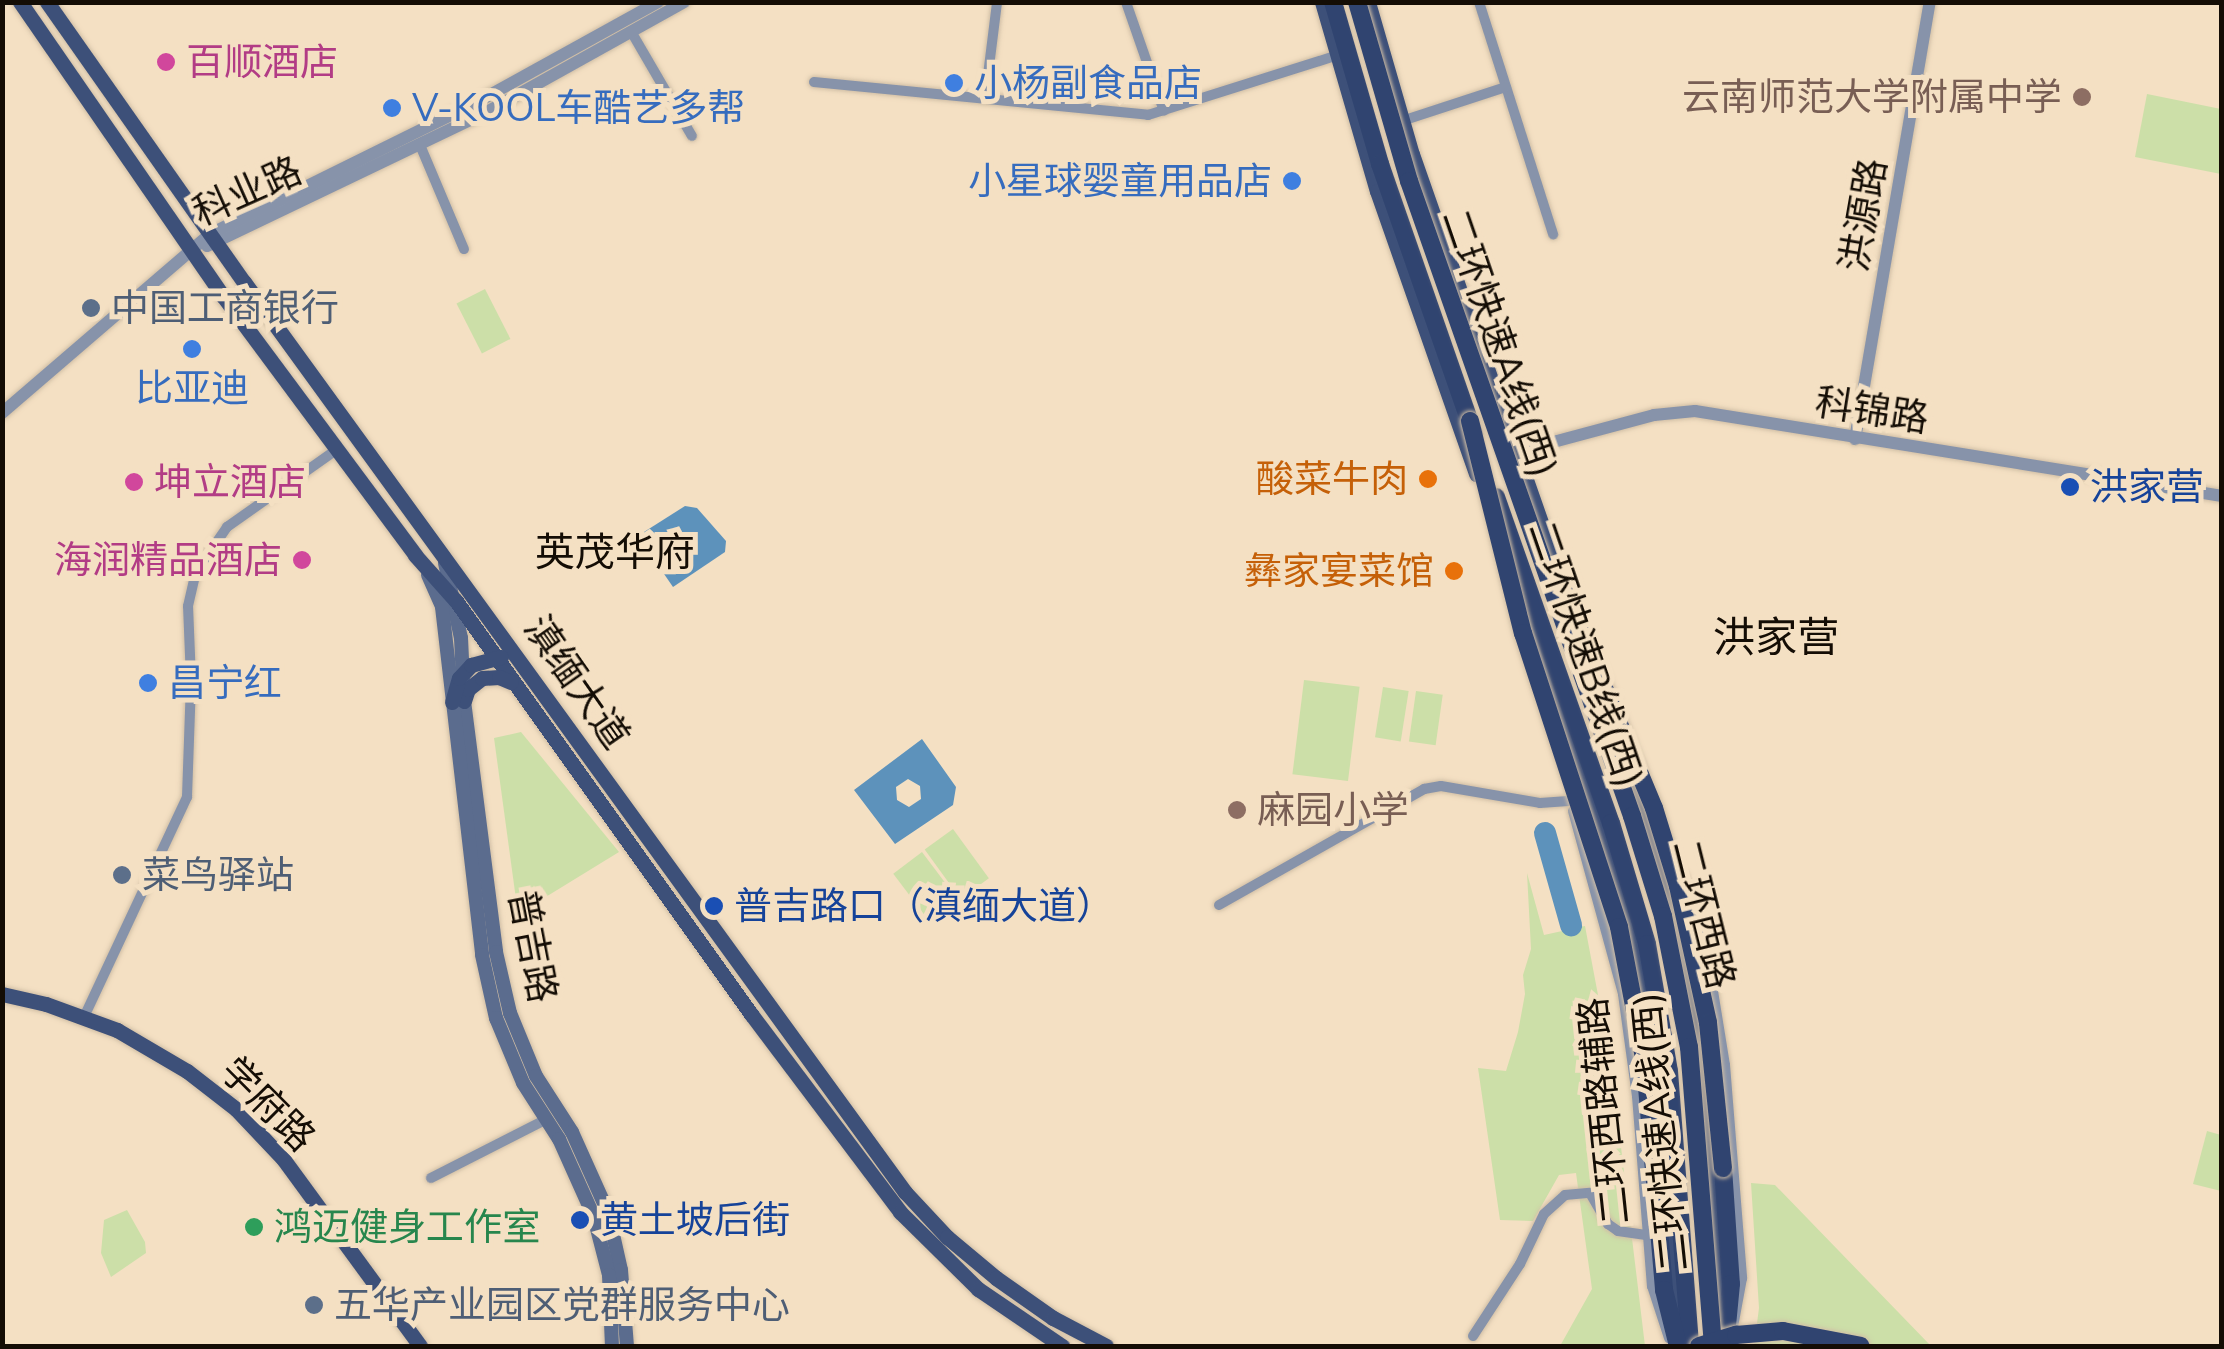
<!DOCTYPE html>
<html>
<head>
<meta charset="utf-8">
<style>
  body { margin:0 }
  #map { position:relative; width:2224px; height:1349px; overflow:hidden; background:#f4e0c3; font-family:Mulish,"Noto Sans SC",sans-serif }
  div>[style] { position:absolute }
  .green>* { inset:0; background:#ccdfa8; transform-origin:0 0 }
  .water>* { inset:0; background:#5d92bb }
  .river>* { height:22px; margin:-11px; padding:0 11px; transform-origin:11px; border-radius:11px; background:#5d92bb }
  .roads { filter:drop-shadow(0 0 2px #d0bea5) drop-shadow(0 0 2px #d0bea5) }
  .minor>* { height:10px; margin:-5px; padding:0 5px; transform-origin:5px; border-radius:5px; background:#8793aa }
  .tertiary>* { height:12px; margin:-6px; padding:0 6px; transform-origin:6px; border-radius:6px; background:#8793aa }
  .secondary>* { height:14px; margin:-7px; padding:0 7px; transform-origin:7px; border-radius:7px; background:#5b6c8e }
  .primary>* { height:15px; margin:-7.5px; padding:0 7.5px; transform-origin:7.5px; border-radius:7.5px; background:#3d5079 }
  .trunk>* { height:18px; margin:-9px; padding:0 9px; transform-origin:9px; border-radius:9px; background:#304470 }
  .bridges { filter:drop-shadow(0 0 2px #d0bea5) drop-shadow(0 0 2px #d0bea5) }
  .trunk-bridge>* { height:18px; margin:-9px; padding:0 9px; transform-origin:9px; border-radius:9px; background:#304470 }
  .dots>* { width:28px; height:28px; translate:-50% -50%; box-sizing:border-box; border:5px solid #f4e0c3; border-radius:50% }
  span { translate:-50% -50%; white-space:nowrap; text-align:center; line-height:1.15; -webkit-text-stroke:10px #f4e0c3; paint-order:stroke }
  .hotel-label { font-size:38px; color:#b23c85 }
  .left { translate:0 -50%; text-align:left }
  .right { translate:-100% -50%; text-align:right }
  .shop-label { font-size:38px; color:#366cbe }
  .education-label { font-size:38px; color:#785e54 }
  .street-label { font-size:38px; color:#140d05 }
  .service-label { font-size:38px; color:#4e5e75 }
  .food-label { font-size:38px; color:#c56008 }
  .transit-label { font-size:38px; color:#164399 }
  .leisure-label { font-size:38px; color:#27864d }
  .neighbourhood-label { font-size:40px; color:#140d05 }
  .quarter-label { font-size:42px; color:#140d05 }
  .frame { position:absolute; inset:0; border:5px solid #140d05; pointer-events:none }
</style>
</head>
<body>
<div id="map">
  <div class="green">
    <div style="clip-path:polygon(2147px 94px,2221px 109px,2221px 174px,2135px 157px)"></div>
    <div style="left:485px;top:289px;width:56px;height:32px;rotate:63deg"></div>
    <div style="left:1304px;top:680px;width:56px;height:95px;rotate:7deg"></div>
    <div style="left:1383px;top:687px;width:26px;height:51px;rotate:9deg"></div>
    <div style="left:1416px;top:691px;width:27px;height:51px;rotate:8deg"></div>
    <div style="clip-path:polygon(521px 732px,619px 852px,518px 914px,494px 738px)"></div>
    <div style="left:953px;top:829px;width:61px;height:35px;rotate:54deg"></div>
    <div style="left:922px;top:852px;width:60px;height:36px;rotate:53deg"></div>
    <div style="clip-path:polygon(1527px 873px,1544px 935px,1585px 926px,1611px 1064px,1645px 1346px,1560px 1346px,1592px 1289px,1576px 1173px,1559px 1175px,1533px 1221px,1500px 1220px,1478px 1068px,1506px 1071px,1518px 1032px,1525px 994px,1523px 975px,1531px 949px)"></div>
    <div style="clip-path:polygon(2207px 1131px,2221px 1135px,2221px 1191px,2193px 1184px)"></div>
    <div style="clip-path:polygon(1751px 1183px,1775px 1185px,1931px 1346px,1754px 1346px,1759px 1308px)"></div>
    <div style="clip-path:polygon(127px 1210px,145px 1242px,146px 1253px,111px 1277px,101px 1253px,104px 1220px)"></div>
  </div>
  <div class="water">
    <div style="clip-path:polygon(685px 506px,697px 508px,726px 541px,725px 552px,673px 587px,642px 542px,644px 532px)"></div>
    <div style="clip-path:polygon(evenodd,922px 739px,956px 787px,953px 805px,895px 844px,854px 790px,922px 739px,908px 779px,920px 786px,921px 799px,909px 807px,897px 800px,896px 787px,908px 779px)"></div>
  </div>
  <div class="river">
    <div style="left:1545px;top:833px;width:96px;rotate:74.2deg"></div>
  </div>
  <div class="roads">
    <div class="minor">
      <div style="left:1126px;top:2px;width:115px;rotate:70.8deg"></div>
      <div style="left:1479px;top:2px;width:244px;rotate:72.3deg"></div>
      <div style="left:632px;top:33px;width:119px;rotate:59.8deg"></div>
      <div style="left:814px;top:82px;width:336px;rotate:5.6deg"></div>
      <div style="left:1148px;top:115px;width:196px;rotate:-17.5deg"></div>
      <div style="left:985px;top:99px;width:98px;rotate:-82.9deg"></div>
      <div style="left:1402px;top:121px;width:109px;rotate:-18.1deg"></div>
      <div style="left:420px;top:145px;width:113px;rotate:67.1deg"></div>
      <div style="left:1573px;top:811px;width:190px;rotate:74.7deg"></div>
      <div style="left:1623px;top:994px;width:103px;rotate:82.2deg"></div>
      <div style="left:1637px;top:1096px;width:191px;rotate:85.5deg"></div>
      <div style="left:1652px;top:1286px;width:55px;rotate:71.9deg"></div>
      <div style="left:1683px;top:877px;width:81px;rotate:72.7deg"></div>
      <div style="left:1707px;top:954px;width:112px;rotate:80.8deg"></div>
      <div style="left:1725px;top:1065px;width:214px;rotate:85.4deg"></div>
      <div style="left:1742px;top:1278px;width:50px;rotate:100.4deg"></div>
      <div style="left:1219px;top:905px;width:236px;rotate:-29.5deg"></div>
      <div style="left:1424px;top:789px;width:17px;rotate:-10deg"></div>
      <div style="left:1441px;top:786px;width:100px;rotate:9.7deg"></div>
      <div style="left:1540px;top:803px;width:39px;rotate:-4deg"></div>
      <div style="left:84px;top:1017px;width:243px;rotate:-64.9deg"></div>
      <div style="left:187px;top:797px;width:117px;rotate:-88deg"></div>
      <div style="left:191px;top:680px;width:74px;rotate:-92.3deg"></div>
      <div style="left:188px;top:606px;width:35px;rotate:-77deg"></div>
      <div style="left:196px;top:572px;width:55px;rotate:-55.4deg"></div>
      <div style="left:227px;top:527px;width:133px;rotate:-35.2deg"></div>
      <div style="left:431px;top:1178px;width:130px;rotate:-27deg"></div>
      <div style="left:1473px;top:1336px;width:86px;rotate:-56.9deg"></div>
      <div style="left:1520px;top:1264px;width:55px;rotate:-64.4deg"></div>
      <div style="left:1544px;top:1214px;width:28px;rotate:-42deg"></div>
      <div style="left:1565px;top:1195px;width:25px;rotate:-5deg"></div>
      <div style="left:1590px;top:1193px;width:36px;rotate:60deg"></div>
      <div style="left:1608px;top:1224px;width:12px;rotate:35deg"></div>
      <div style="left:1618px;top:1231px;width:30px;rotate:8deg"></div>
    </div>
    <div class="tertiary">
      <div style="left:207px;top:246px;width:306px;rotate:-25.6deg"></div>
      <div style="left:483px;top:114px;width:230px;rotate:-29.1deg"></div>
      <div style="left:2px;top:413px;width:274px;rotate:-40.7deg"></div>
      <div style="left:210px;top:234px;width:298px;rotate:-26.3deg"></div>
      <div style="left:477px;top:102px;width:207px;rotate:-28.9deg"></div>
      <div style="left:1855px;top:439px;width:443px;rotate:-80.3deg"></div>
      <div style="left:1516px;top:452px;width:143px;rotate:-15deg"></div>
      <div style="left:1654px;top:415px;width:41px;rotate:-5.6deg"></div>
      <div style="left:1695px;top:411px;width:534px;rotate:9.16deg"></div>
    </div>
    <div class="secondary">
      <div style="left:445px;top:563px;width:77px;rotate:78deg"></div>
      <div style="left:461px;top:638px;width:63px;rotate:87.3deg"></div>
      <div style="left:464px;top:701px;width:253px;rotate:82.7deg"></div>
      <div style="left:496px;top:952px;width:63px;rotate:77.1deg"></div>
      <div style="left:510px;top:1013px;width:68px;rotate:67.6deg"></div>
      <div style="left:536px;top:1076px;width:67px;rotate:57.3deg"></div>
      <div style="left:572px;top:1132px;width:88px;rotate:65.8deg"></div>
      <div style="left:608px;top:1212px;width:59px;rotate:77.4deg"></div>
      <div style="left:621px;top:1270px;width:76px;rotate:85.5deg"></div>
      <div style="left:428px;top:575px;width:35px;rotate:66deg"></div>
      <div style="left:442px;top:607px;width:350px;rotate:83.4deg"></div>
      <div style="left:482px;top:955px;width:65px;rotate:77.5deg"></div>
      <div style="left:496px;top:1018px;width:70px;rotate:67.4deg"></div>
      <div style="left:523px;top:1083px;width:67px;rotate:57.3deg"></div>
      <div style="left:559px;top:1139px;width:85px;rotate:65.8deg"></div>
      <div style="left:594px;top:1217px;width:60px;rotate:75.5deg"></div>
      <div style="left:609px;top:1275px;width:71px;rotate:87.6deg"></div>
    </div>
    <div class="primary">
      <div style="left:20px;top:2px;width:357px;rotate:55.4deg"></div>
      <div style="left:223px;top:296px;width:322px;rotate:53.4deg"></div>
      <div style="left:415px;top:555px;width:62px;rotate:48.3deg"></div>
      <div style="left:456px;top:601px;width:508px;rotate:54.46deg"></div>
      <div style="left:751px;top:1014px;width:248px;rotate:53deg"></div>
      <div style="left:900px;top:1212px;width:110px;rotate:44.6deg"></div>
      <div style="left:978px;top:1289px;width:102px;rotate:34.2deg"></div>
      <div style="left:47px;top:2px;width:342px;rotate:54.9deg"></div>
      <div style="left:244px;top:282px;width:1125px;rotate:54.01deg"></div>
      <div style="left:905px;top:1192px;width:62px;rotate:47deg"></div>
      <div style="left:947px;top:1237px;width:64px;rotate:39.9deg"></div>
      <div style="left:996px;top:1278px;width:70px;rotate:35.1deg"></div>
      <div style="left:1053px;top:1318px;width:60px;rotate:27.8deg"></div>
      <div style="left:1322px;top:2px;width:197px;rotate:73.8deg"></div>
      <div style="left:1377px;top:191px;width:300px;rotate:70.7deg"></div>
      <div style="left:1368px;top:2px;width:158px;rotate:73.9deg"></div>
      <div style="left:1412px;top:154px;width:481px;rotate:70.7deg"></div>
      <div style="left:1528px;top:623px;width:244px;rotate:70.6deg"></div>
      <div style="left:1609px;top:853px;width:119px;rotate:74.5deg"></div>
      <div style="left:1641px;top:968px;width:127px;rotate:81.4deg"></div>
      <div style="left:1660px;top:1094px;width:227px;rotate:85.7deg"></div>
      <div style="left:464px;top:701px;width:13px;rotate:-72deg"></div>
      <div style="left:468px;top:689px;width:18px;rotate:-38deg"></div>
      <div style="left:482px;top:678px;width:17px;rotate:-3deg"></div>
      <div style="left:499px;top:677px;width:13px;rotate:23deg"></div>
      <div style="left:452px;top:702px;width:25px;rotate:-74deg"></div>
      <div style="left:459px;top:678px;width:18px;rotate:-47deg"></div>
      <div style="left:471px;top:665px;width:31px;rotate:-15deg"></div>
      <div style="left:1619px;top:743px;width:154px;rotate:71.8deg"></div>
      <div style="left:1667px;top:889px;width:117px;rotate:77.2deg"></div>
      <div style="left:1693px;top:1003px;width:316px;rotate:84.7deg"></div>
      <div style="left:2px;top:994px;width:45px;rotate:12.8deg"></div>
      <div style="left:46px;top:1004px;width:76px;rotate:20.1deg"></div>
      <div style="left:117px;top:1030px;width:81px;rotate:30.4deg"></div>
      <div style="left:187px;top:1071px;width:62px;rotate:37.8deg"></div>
      <div style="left:236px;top:1109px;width:70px;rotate:46.7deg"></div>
      <div style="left:284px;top:1160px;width:230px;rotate:53.8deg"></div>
    </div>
    <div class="trunk">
      <div style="left:1333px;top:2px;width:169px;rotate:73.8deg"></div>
      <div style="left:1380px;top:164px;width:286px;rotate:70.8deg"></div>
      <div style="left:1496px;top:497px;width:346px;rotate:70.6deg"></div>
      <div style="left:1611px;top:823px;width:126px;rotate:73.4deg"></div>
      <div style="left:1647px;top:944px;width:129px;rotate:80.2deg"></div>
      <div style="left:1669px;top:1071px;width:276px;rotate:85.6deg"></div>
      <div style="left:1645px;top:1063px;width:228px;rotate:85.2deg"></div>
      <div style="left:1664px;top:1290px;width:58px;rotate:76deg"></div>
      <div style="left:1723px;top:1168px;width:116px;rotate:86.1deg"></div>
      <div style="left:1731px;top:1284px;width:62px;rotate:95.5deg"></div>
    </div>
  </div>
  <div class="bridges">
    <div class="trunk-bridge">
      <div style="left:1357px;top:2px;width:186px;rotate:73.8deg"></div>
      <div style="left:1409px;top:181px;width:673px;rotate:70.65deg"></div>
      <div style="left:1632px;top:816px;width:105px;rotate:72.8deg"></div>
      <div style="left:1663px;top:916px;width:134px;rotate:78.8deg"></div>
      <div style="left:1689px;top:1047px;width:300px;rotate:85.4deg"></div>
      <div style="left:1470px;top:421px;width:219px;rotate:76deg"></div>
      <div style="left:1523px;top:633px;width:309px;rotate:71.9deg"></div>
      <div style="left:1619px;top:927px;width:138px;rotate:79.2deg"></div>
      <div style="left:1567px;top:599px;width:226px;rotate:67.4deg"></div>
      <div style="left:1654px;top:808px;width:82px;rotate:72.9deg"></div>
      <div style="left:1678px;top:886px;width:140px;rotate:77.6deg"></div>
      <div style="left:1708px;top:1023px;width:146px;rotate:84.1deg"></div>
      <div style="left:1699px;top:1346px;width:39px;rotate:-17deg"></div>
      <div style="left:1736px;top:1335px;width:47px;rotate:-4.9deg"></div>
      <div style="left:1783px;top:1331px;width:79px;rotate:10.9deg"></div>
    </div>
  </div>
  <div class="dots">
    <div style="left:166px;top:62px;background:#d1479c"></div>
    <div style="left:954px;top:83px;background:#3f7fe0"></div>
    <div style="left:2082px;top:97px;background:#8d6e63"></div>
    <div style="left:392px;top:108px;background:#3f7fe0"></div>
    <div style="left:1292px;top:181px;background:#3f7fe0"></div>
    <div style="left:91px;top:308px;background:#5c6f8a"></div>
    <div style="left:192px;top:349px;background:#3f7fe0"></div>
    <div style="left:1428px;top:479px;background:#e8710a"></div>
    <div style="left:134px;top:482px;background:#d1479c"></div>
    <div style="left:2070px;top:487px;background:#1a4fb4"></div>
    <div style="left:302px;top:560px;background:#d1479c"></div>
    <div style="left:1454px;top:571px;background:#e8710a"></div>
    <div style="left:148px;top:683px;background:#3f7fe0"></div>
    <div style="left:1237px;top:810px;background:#8d6e63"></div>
    <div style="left:122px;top:875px;background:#5c6f8a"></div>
    <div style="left:714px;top:906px;background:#1a4fb4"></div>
    <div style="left:580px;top:1220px;background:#1a4fb4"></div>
    <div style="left:254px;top:1227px;background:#2e9e5b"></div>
    <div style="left:314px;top:1305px;background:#5c6f8a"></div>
  </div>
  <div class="hotel-label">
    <span class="left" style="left:186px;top:62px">百顺酒店</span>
    <span class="left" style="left:154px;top:482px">坤立酒店</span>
    <span class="right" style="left:282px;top:560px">海润精品酒店</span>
  </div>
  <div class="shop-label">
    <span class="left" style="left:974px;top:83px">小杨副食品店</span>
    <span class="left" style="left:412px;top:108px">V-KOOL车酷艺多帮</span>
    <span class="right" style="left:1272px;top:181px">小星球婴童用品店</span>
    <span style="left:192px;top:388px">比亚迪</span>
    <span class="left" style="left:168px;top:683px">昌宁红</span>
  </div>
  <div class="education-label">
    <span class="right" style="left:2062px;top:97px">云南师范大学附属中学</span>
    <span class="left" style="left:1257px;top:810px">麻园小学</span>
  </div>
  <div class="street-label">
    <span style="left:247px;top:191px;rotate:-24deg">科业路</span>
    <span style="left:1863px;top:215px;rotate:-80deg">洪源路</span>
    <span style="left:1500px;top:343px;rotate:71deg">二环快速A线(西)</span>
    <span style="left:1872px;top:410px;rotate:9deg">科锦路</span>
    <span style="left:1586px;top:654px;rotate:71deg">二环快速B线(西)</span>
    <span style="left:577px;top:682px;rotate:55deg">滇缅大道</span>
    <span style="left:1704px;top:914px;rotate:76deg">二环西路</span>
    <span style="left:533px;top:946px;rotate:79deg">普吉路</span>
    <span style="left:268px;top:1104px;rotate:45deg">学府路</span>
    <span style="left:1604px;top:1111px;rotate:-96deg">二环西路辅路</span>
    <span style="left:1660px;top:1132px;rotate:-96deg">二环快速A线(西)</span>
  </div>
  <div class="service-label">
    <span class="left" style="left:111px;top:308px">中国工商银行</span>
    <span class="left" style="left:142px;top:875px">菜鸟驿站</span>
    <span class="left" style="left:334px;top:1305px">五华产业园区党群服务中心</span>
  </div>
  <div class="food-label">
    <span class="right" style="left:1408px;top:479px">酸菜牛肉</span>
    <span class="right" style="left:1434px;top:571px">彝家宴菜馆</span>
  </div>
  <div class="transit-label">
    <span class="left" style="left:2090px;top:487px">洪家营</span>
    <span class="left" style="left:734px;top:906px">普吉路口（滇缅大道）</span>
    <span class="left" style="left:600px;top:1220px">黄土坡后街</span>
  </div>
  <div class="leisure-label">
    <span class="left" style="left:274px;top:1227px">鸿迈健身工作室</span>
  </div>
  <div class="neighbourhood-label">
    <span style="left:615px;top:551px">英茂华府</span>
  </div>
  <div class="quarter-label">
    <span style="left:1776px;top:637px">洪家营</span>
  </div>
  <div class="frame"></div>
</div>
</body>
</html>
